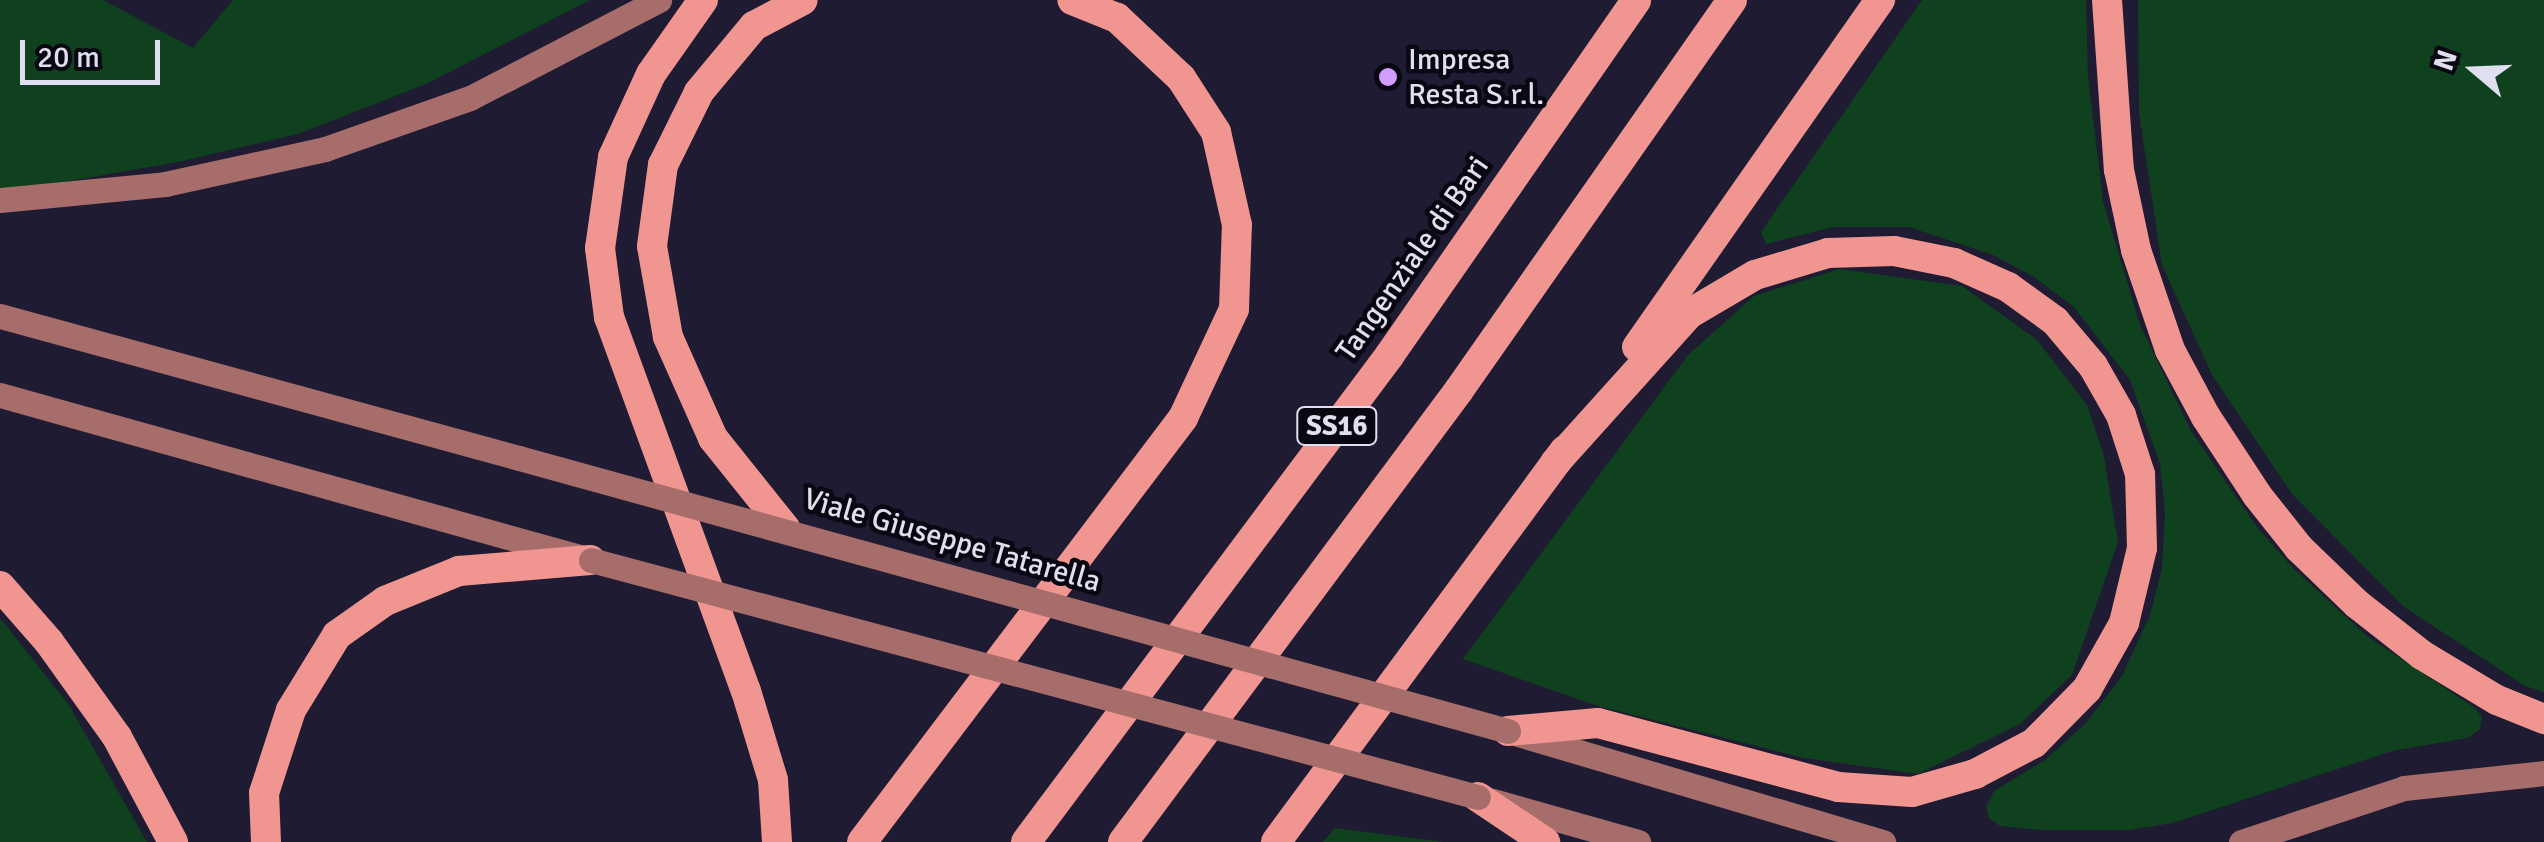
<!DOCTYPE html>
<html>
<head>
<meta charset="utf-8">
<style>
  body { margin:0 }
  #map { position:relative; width:2544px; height:842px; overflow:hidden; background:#1e1b32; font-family:Signika,sans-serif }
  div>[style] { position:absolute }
  .green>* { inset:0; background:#0f411e }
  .secondary>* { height:25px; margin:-12.5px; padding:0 12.5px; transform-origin:12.5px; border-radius:12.5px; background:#a76d6a }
  .highway>* { height:30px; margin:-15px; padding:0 15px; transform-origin:15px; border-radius:15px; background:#f19591 }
  .secondary-bridge>* { height:25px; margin:-12.5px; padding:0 12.5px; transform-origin:12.5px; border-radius:12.5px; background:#a76d6a }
  .dots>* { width:28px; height:28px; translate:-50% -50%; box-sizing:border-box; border:5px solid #090711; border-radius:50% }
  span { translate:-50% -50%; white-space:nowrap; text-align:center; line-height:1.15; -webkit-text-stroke:9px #090711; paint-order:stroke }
  .shield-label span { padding:2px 8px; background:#090711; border:2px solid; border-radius:8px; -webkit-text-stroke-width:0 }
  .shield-label { font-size:28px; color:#e0dfef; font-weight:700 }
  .poi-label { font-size:30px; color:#e0dfef }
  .left { translate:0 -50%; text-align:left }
  .street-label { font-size:30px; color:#e0dfef }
  .north { position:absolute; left:2424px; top:20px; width:100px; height:100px; -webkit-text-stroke:8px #090711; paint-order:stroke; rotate:289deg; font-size:28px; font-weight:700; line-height:40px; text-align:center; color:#e0dfef }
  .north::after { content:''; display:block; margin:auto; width:35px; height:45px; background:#e0dfef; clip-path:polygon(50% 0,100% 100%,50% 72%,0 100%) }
  .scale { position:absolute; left:20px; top:40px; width:140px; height:45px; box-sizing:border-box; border:5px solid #e0dfef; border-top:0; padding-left:12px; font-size:30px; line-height:35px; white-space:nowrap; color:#e0dfef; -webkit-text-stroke:8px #090711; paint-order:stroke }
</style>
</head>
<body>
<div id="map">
  <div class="green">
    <div style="clip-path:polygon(0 0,103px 0,193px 48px,233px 0,590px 0,426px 84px,298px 134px,178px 162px,53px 184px,0 188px)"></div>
    <div style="clip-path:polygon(1922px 0,2086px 0,2088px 76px,2103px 201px,2140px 325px,2191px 431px,2257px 527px,2293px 568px,2367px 636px,2475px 708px,2482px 717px,2480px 729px,2467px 738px,2392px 751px,2173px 823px,2129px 830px,2041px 830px,2000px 826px,1989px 818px,1986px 807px,1994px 791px,2045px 760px,2085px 724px,2122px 676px,2150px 615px,2162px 568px,2165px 511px,2160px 464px,2130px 380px,2074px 307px,2034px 277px,1993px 255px,1909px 227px,1833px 227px,1766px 244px,1761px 232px)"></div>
    <div style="clip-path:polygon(2138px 0,2544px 0,2544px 692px,2525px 686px,2404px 607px,2292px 494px,2212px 375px,2162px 265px,2139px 113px)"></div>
    <div style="clip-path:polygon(1839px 269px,1962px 286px,2037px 340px,2087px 405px,2104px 456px,2118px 542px,2072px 675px,2020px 724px,1918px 774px,1804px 758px,1598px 706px,1463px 659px,1688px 355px,1754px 296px)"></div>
    <div style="clip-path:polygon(0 618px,69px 705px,147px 842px,0 842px)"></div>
    <div style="clip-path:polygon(1335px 828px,1443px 842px,1323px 842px)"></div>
  </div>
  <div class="secondary">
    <div style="left:0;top:200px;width:166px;rotate:-5.5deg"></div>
    <div style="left:165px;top:184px;width:164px;rotate:-12.3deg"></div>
    <div style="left:325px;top:149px;width:154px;rotate:-19.4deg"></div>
    <div style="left:470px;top:98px;width:213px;rotate:-27.4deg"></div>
    <div style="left:0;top:316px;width:538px;rotate:15.3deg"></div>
    <div style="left:0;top:395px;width:605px;rotate:15.62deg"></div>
    <div style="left:1518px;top:734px;width:381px;rotate:16.5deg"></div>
    <div style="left:1493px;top:801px;width:151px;rotate:15.8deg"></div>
    <div style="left:2241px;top:842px;width:172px;rotate:-18.3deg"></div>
    <div style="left:2404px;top:788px;width:141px;rotate:-6.1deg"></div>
  </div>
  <div class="highway">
    <div style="left:703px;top:0;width:90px;rotate:125.1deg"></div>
    <div style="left:651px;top:74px;width:91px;rotate:114.6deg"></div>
    <div style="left:613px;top:157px;width:92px;rotate:98.1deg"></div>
    <div style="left:600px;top:248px;width:70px;rotate:82.6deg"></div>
    <div style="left:609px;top:317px;width:398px;rotate:69.9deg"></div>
    <div style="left:746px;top:691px;width:93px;rotate:73.1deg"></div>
    <div style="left:773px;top:780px;width:62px;rotate:86.3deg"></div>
    <div style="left:2107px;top:0;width:170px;rotate:86deg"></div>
    <div style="left:2119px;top:170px;width:82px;rotate:78deg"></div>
    <div style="left:2136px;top:250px;width:106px;rotate:71.2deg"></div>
    <div style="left:2170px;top:350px;width:76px;rotate:61.8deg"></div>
    <div style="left:2206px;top:417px;width:93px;rotate:56.8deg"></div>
    <div style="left:2257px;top:495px;width:68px;rotate:51.6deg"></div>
    <div style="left:2299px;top:548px;width:81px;rotate:44deg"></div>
    <div style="left:2357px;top:604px;width:83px;rotate:38.1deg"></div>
    <div style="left:2422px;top:655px;width:87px;rotate:31deg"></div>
    <div style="left:2497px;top:700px;width:51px;rotate:22deg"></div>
    <div style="left:1637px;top:347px;width:424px;rotate:-55deg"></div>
    <div style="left:785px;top:528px;width:115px;rotate:-128.7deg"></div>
    <div style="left:713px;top:438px;width:111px;rotate:-114deg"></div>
    <div style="left:668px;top:337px;width:92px;rotate:-100deg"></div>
    <div style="left:652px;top:246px;width:82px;rotate:-82.3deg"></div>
    <div style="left:663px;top:165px;width:81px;rotate:-63.7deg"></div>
    <div style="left:699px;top:92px;width:86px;rotate:-50.2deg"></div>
    <div style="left:754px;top:26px;width:55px;rotate:-28deg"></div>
    <div style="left:0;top:586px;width:74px;rotate:48.8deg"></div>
    <div style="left:49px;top:642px;width:117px;rotate:54.4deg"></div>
    <div style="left:117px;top:737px;width:119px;rotate:61.9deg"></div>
    <div style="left:1508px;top:731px;width:90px;rotate:-5.1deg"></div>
    <div style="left:1598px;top:723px;width:248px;rotate:14.9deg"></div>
    <div style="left:1838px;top:787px;width:74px;rotate:3.9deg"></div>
    <div style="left:1912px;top:792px;width:66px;rotate:-15.9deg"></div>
    <div style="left:1975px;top:774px;width:67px;rotate:-27.7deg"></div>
    <div style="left:2034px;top:743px;width:76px;rotate:-45.5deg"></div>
    <div style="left:2087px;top:689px;width:76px;rotate:-60.7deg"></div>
    <div style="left:2124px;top:623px;width:77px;rotate:-76.5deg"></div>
    <div style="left:2142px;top:548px;width:74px;rotate:-91.5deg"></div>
    <div style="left:2140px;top:474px;width:62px;rotate:-107.9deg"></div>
    <div style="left:2121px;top:415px;width:56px;rotate:-119.7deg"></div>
    <div style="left:2093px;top:366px;width:59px;rotate:-130.2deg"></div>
    <div style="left:2055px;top:321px;width:58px;rotate:-144.1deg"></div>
    <div style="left:2008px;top:287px;width:59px;rotate:-156deg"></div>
    <div style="left:1954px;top:263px;width:61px;rotate:-168.7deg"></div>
    <div style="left:1894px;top:251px;width:66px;rotate:178.3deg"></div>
    <div style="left:1828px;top:253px;width:76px;rotate:163.2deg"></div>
    <div style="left:1755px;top:275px;width:77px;rotate:149.4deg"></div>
    <div style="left:1689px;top:314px;width:200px;rotate:132deg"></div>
    <div style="left:1478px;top:797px;width:81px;rotate:33.9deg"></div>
    <div style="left:266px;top:842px;width:49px;rotate:-92.3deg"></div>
    <div style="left:264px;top:793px;width:87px;rotate:-72deg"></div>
    <div style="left:291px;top:710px;width:88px;rotate:-58.5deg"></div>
    <div style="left:337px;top:635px;width:59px;rotate:-35.3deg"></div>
    <div style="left:385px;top:601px;width:80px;rotate:-22.1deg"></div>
    <div style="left:459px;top:571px;width:132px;rotate:-4.8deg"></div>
    <div style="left:862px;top:842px;width:532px;rotate:-52.87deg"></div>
    <div style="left:1183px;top:418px;width:120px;rotate:-64.9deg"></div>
    <div style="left:1234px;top:309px;width:84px;rotate:-88deg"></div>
    <div style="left:1237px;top:225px;width:95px;rotate:-102.7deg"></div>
    <div style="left:1216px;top:132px;width:64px;rotate:-122.9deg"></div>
    <div style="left:1181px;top:78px;width:88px;rotate:-136.8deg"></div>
    <div style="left:1117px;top:18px;width:48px;rotate:-158.2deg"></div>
    <div style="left:1026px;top:842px;width:607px;rotate:-53.24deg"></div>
    <div style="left:1389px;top:356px;width:433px;rotate:-55.2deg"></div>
    <div style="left:1123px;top:842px;width:563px;rotate:-53.37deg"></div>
    <div style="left:1459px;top:390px;width:476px;rotate:-55deg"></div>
    <div style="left:1276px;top:842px;width:487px;rotate:-53.6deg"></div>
  </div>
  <div class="secondary-bridge">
    <div style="left:519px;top:458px;width:1026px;rotate:15.43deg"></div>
    <div style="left:591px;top:560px;width:918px;rotate:14.96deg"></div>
  </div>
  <div class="dots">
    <div style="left:1388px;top:77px;background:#d19dfe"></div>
  </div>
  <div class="shield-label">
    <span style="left:1337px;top:426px">SS16</span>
  </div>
  <div class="poi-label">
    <span class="left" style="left:1408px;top:77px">Impresa<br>Resta S.r.l.</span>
  </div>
  <div class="street-label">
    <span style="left:1413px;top:259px;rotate:-55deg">Tangenziale di Bari</span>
    <span style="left:952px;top:541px;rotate:16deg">Viale Giuseppe Tatarella</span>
  </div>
  <div class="north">N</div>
  <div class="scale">20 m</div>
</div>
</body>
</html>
